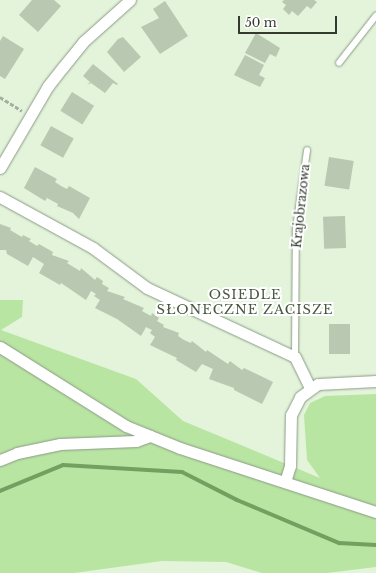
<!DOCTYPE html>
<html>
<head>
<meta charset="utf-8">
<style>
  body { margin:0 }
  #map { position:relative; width:376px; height:573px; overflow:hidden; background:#e3f4db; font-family:"Libre Baskerville",serif }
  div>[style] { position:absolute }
  .green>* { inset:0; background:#b9e5a3 }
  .stream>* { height:4px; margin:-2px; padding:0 2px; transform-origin:2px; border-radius:2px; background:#759f60 }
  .building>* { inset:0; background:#b8c8b1; transform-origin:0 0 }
  .path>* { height:2.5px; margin-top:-1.25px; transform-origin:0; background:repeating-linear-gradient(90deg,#a2af9c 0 4px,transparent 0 6px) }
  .roads { filter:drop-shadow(0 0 1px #8b9b84) drop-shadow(0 0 1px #8b9b84) }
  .service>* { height:5.5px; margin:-2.75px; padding:0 2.75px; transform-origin:2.75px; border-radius:2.75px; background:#fff }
  .minor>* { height:11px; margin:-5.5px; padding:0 5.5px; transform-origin:5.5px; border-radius:5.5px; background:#fff }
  span { translate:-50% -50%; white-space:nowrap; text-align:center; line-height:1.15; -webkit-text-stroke:4px #fff; paint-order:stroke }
  .street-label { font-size:12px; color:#333a30 }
  .neighbourhood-label { font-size:13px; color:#4a5843; letter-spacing:1px }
  .scale { position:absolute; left:238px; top:16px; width:99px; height:18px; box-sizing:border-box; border:2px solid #333a30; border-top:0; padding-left:5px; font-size:12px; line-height:14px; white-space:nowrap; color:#333a30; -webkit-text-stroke:3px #fff; paint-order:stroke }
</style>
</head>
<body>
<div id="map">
  <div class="green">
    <div style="clip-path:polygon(0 300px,23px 300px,22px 317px,1px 330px,136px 379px,183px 421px,320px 478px,307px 460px,304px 415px,310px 403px,325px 396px,376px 394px,376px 567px,327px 573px,262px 573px,226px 562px,162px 561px,74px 573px,0 573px)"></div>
  </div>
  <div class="stream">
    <div style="left:0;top:491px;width:68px;rotate:-22.4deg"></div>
    <div style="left:63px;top:465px;width:119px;rotate:3.4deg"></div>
    <div style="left:182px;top:472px;width:62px;rotate:27deg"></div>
    <div style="left:237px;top:500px;width:111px;rotate:22.9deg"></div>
    <div style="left:339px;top:543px;width:37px;rotate:3deg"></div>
  </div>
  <div class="building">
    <div style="clip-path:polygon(32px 0,54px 0,61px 6px,38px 32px,19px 15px)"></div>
    <div style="clip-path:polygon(284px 0,314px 0,317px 2px,311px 9px,307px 6px,298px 16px,292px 11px,289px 15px,283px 9px,286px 5px,282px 2px)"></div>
    <div style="clip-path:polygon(165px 1px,188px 36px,160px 54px,141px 27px,159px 18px,153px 9px)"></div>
    <div style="clip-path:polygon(256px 33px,280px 48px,276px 57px,270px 54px,265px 63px,245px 53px)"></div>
    <div style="clip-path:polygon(3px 36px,24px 49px,5px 79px,0 76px,0 41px)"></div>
    <div style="clip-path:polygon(123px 37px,141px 57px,124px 72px,107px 52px,118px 39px)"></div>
    <div style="clip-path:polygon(245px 55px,264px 65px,259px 75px,265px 78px,260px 87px,234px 75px)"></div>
    <div style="clip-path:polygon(93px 64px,118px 84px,117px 85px,113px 83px,105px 93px,91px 83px,87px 85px,90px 82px,83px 76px)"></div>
    <div style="left:72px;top:92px;width:26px;height:22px;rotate:32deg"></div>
    <div style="left:51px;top:126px;width:26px;height:22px;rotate:29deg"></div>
    <div style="left:329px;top:157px;width:25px;height:29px;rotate:9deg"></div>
    <div style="clip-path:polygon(35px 167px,57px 179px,55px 182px,61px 186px,67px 189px,69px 186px,90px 198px,79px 219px,73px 213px,57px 206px,58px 204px,47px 198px,45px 201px,24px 188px)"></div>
    <div style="left:345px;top:216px;width:32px;height:22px;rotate:88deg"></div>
    <div style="clip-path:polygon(0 224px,11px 228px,10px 230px,22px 237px,23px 235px,31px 239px,29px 241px,37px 246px,39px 244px,53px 252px,52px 255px,69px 261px,67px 263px,80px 271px,81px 268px,95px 280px,97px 277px,103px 281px,102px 284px,109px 288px,107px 291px,125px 297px,123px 299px,144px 308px,142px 311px,151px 316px,152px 313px,159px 318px,157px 321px,164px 325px,163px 327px,179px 333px,178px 336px,184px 340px,191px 343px,192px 341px,206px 352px,207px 350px,228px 364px,230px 361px,242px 370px,244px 368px,273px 382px,262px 404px,234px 390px,234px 388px,209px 379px,213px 369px,202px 364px,196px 372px,176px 360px,177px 358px,150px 345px,155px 337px,150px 333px,152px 330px,146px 327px,141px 336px,117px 319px,95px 308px,100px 300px,94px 296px,96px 294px,91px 291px,86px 300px,61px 283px,60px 285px,39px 273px,44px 264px,33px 257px,28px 266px,7px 254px,6px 250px,0 250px)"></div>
    <div style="left:329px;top:324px;width:21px;height:30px"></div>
  </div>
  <div class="path">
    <div style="left:0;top:97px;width:26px;rotate:32deg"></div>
  </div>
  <div class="roads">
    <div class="service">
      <div style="left:339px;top:63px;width:60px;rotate:-51.8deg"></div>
      <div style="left:295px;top:357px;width:128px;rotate:-89.6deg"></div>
      <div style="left:296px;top:229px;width:79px;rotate:-82deg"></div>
    </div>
    <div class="minor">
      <div style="left:0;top:168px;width:95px;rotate:-59.7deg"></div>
      <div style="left:48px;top:86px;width:24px;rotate:-52deg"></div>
      <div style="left:63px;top:67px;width:32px;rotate:-51deg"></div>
      <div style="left:83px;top:42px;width:63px;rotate:-41.8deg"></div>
      <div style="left:0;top:197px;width:106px;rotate:28.7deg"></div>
      <div style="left:93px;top:248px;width:67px;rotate:36.5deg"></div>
      <div style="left:147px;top:288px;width:163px;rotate:25deg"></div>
      <div style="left:295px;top:357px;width:34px;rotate:64deg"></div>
      <div style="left:0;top:347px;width:149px;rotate:32.1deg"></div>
      <div style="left:126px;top:426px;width:58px;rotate:22.2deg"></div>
      <div style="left:180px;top:448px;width:206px;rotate:18.1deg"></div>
      <div style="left:0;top:460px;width:18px;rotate:-22deg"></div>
      <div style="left:17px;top:453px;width:44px;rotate:-11.8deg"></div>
      <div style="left:60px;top:444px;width:76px;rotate:-2.3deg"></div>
      <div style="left:136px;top:441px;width:15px;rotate:-20deg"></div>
      <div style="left:285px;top:482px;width:17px;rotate:-73deg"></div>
      <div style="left:290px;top:466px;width:51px;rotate:-88.9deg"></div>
      <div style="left:291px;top:415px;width:20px;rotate:-63deg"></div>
      <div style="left:300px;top:397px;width:22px;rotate:-36deg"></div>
      <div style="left:318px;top:384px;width:58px;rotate:-3deg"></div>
    </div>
  </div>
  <div class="street-label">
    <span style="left:301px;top:206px;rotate:-84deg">Krajobrazowa</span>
  </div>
  <div class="neighbourhood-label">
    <span style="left:245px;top:303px">OSIEDLE<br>SŁONECZNE ZACISZE</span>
  </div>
  <div class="scale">50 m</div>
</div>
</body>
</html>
